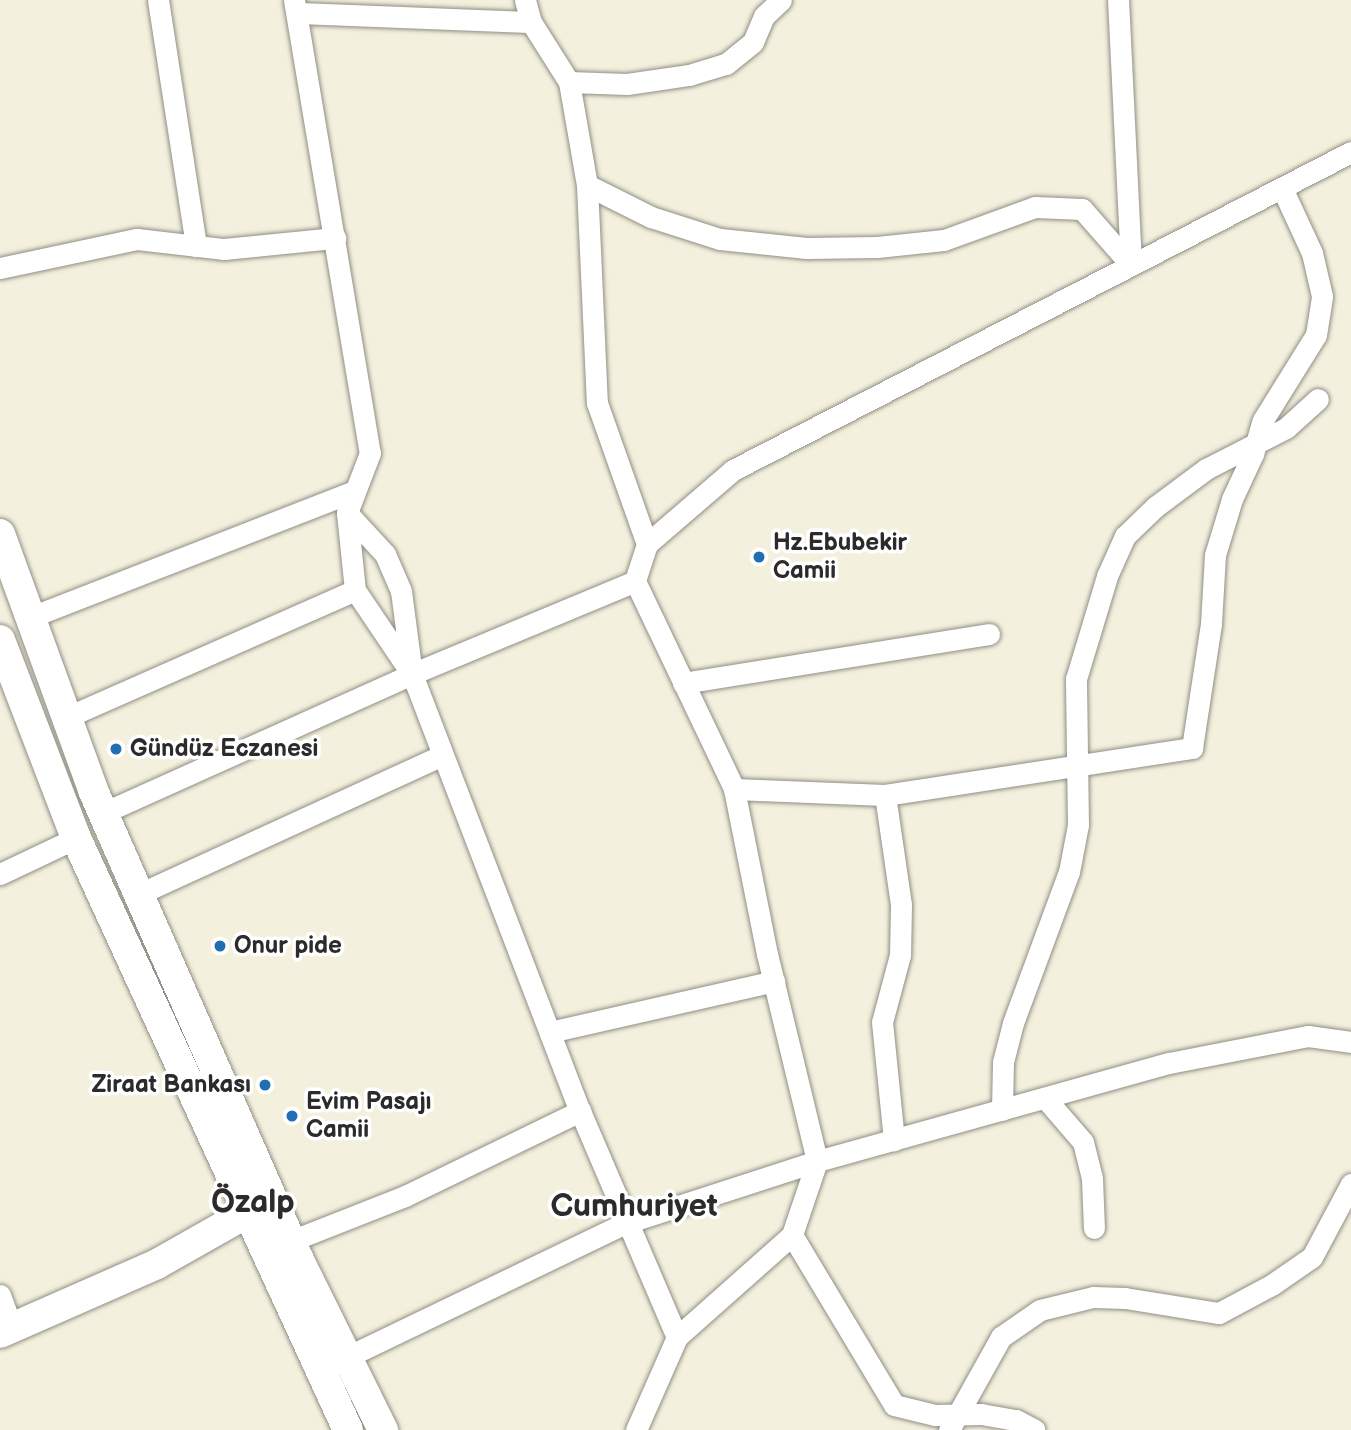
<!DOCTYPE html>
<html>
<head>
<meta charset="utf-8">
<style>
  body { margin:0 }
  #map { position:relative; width:1351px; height:1430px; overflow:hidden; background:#f4f0de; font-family:"Balsamiq Sans",sans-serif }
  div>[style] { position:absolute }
  .roads { filter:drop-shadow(0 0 2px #908e84) drop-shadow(0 0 2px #908e84) }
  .street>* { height:21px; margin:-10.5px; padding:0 10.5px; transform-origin:10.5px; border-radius:10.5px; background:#fff }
  .secondary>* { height:30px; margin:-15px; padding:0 15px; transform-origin:15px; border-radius:15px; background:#fff }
  .dots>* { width:19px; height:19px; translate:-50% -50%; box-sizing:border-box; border:4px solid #fff; border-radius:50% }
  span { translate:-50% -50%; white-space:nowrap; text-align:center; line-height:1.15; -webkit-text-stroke:7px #fff; paint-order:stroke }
  .poi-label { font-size:24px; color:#2b2b2b; font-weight:700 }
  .left { translate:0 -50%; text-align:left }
  .right { translate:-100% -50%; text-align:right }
  .district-label { font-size:32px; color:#2b2b2b; font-weight:700 }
</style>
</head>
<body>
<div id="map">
  <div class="roads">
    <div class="street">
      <div style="left:158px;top:0;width:249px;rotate:81.2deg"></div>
      <div style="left:294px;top:0;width:459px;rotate:80.5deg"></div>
      <div style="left:370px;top:453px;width:64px;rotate:111deg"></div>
      <div style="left:347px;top:513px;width:77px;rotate:84.1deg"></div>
      <div style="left:355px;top:590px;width:97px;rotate:56deg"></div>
      <div style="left:525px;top:0;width:23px;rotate:75deg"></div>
      <div style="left:531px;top:22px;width:71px;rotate:57.7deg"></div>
      <div style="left:569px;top:82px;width:105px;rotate:80.1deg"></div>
      <div style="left:587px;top:185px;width:218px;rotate:87.4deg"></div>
      <div style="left:597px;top:403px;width:150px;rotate:70.5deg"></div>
      <div style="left:647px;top:544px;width:39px;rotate:108deg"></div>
      <div style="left:635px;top:581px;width:230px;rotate:64.5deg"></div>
      <div style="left:734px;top:789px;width:168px;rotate:78.7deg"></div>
      <div style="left:767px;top:954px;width:213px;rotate:76.4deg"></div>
      <div style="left:817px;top:1161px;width:78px;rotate:108.7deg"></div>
      <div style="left:792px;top:1235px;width:154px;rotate:138.4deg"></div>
      <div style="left:677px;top:1337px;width:102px;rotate:113.8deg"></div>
      <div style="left:297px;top:13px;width:234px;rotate:2.2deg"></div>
      <div style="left:569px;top:82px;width:58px;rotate:2deg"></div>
      <div style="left:627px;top:84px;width:63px;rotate:-8.3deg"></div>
      <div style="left:689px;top:75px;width:39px;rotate:-17deg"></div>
      <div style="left:726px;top:64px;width:35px;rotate:-39deg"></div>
      <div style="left:753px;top:42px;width:28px;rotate:-67deg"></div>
      <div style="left:764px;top:16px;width:23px;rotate:-43deg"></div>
      <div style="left:587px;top:185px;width:72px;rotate:26.6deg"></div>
      <div style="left:651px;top:217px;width:72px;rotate:17.7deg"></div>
      <div style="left:720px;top:239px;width:87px;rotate:5.9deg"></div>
      <div style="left:807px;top:248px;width:70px;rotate:-0.8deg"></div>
      <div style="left:877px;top:247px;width:67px;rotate:-6deg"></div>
      <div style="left:944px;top:240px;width:97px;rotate:-19.9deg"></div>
      <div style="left:1035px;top:207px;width:47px;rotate:2.4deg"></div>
      <div style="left:1082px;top:209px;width:74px;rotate:48.8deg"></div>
      <div style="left:1131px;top:265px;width:265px;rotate:-92.8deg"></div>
      <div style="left:0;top:268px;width:140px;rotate:-12deg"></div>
      <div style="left:137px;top:239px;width:88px;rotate:6.6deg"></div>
      <div style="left:224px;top:249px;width:112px;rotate:-5.7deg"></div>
      <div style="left:347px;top:513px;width:56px;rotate:47.2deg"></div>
      <div style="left:385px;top:554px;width:40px;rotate:66.6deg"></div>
      <div style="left:401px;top:591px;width:84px;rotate:82.5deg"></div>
      <div style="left:412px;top:674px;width:468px;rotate:69deg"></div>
      <div style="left:580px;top:1111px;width:246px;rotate:66.8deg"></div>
      <div style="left:647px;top:544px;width:113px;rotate:-40.7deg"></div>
      <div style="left:733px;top:470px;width:695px;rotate:-27.23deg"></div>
      <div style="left:31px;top:617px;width:347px;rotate:-21.3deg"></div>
      <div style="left:683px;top:683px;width:310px;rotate:-9.1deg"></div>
      <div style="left:65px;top:718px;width:317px;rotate:-23.8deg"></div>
      <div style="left:734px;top:789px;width:151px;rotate:2.3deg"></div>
      <div style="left:885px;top:795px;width:311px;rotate:-8.7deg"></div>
      <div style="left:1192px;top:748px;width:125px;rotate:-81.3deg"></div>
      <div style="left:1211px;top:624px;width:69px;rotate:-86.7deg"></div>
      <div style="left:1215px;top:555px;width:59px;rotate:-73.1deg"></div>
      <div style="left:1232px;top:499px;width:50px;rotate:-65deg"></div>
      <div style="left:1253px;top:454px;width:35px;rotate:-74deg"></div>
      <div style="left:1263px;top:420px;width:100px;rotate:-58.1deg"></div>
      <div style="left:1316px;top:335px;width:39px;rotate:-81deg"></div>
      <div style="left:1322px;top:296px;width:44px;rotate:-103.1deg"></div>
      <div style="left:1312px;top:253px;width:72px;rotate:-114.8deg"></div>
      <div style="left:885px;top:795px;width:111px;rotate:81.7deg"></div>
      <div style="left:901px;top:905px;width:50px;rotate:91.1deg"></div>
      <div style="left:900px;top:955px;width:69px;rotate:105deg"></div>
      <div style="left:882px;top:1022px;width:119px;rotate:84.2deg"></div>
      <div style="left:103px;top:813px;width:339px;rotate:-24.2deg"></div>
      <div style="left:412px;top:674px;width:242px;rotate:-22.6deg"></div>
      <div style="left:0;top:874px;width:84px;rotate:-25.3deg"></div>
      <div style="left:139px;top:894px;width:334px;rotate:-24.6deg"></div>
      <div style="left:550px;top:1032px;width:230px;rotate:-12.8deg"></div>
      <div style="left:1045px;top:1098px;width:58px;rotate:49.2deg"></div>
      <div style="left:1083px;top:1142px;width:38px;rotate:76deg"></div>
      <div style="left:1092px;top:1179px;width:49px;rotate:87.7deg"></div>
      <div style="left:1002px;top:1110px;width:48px;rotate:-88.8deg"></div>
      <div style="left:1003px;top:1062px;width:40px;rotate:-75.6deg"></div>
      <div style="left:1013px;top:1023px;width:161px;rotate:-69.7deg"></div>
      <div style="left:1069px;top:872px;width:48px;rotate:-79.2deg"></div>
      <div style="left:1078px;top:825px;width:146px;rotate:-90.8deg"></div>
      <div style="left:1076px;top:679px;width:108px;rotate:-73.2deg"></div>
      <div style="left:1107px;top:576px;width:44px;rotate:-65.8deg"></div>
      <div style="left:1125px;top:536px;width:42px;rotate:-44deg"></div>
      <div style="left:1155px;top:507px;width:64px;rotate:-36.7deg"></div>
      <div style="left:1206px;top:469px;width:90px;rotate:-27.1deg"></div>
      <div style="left:1286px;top:428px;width:43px;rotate:-42.2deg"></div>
      <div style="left:792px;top:1235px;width:198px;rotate:59deg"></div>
      <div style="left:894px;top:1405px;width:42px;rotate:13.7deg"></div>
      <div style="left:935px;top:1415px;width:46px;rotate:-1.2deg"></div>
      <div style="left:981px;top:1414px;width:36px;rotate:10deg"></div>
      <div style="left:1016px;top:1420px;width:21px;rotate:28deg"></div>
      <div style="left:291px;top:1241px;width:123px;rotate:-21.5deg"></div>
      <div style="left:405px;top:1196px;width:195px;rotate:-25.9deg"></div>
      <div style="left:0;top:1295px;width:35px;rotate:70deg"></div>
      <div style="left:347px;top:1357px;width:310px;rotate:-25.7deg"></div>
      <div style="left:626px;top:1223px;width:201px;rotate:-18deg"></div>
      <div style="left:817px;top:1161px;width:365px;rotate:-15.6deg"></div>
      <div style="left:1169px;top:1063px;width:142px;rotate:-11deg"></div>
      <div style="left:1308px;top:1036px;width:43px;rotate:7.9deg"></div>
      <div style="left:949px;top:1430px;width:107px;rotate:-60.8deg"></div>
      <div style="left:1001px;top:1337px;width:47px;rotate:-34.7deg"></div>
      <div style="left:1040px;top:1310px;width:55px;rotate:-13.8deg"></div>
      <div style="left:1093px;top:1297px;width:32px;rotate:2deg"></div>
      <div style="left:1125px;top:1298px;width:95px;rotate:9.1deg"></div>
      <div style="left:1219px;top:1313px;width:61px;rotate:-28.2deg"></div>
      <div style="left:1273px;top:1284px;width:47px;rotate:-34.7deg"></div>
      <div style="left:1312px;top:1257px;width:83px;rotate:-61.9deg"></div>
    </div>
    <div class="secondary">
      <div style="left:0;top:534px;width:272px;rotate:70deg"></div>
      <div style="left:93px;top:790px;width:513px;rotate:66.33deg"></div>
      <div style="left:299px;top:1260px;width:190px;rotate:63.7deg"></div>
      <div style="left:0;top:640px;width:212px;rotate:69deg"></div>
      <div style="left:76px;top:838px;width:651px;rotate:65.32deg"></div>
      <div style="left:0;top:1333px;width:171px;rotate:-23.7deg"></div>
      <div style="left:157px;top:1264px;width:103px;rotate:-29.5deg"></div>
      <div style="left:247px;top:1213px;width:18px;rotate:-19deg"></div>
    </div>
  </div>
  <div class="dots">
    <div style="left:759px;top:557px;background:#1f6fb2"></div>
    <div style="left:116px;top:749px;background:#1f6fb2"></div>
    <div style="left:220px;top:946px;background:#1f6fb2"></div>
    <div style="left:265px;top:1085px;background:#1f6fb2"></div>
    <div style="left:292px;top:1116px;background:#1f6fb2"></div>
  </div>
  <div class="poi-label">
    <span class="left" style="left:773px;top:557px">Hz.Ebubekir<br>Camii</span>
    <span class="left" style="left:130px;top:749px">Gündüz Eczanesi</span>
    <span class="left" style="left:234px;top:946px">Onur pide</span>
    <span class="right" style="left:251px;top:1085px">Ziraat Bankası</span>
    <span class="left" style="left:306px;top:1116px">Evim Pasajı<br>Camii</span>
  </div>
  <div class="district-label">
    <span style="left:253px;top:1203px">Özalp</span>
    <span style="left:634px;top:1207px">Cumhuriyet</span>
  </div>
</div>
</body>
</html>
